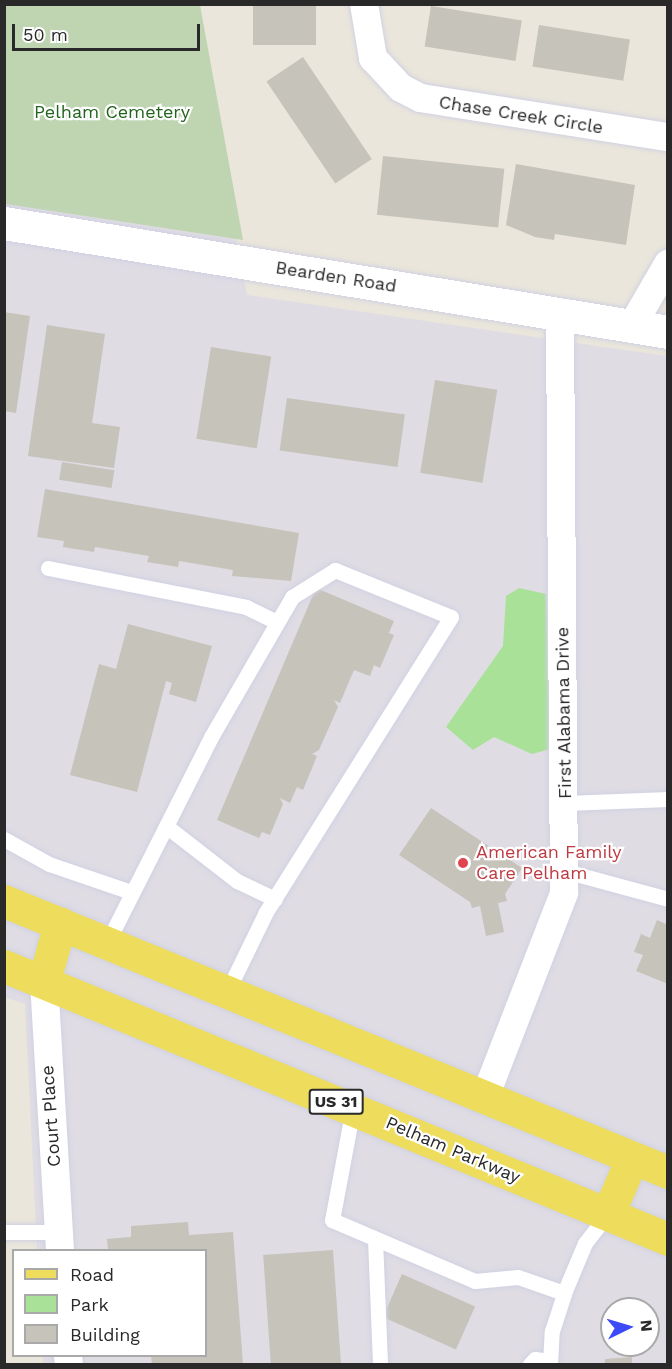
<!DOCTYPE html>
<html>
<head>
<meta charset="utf-8">
<style>
  body { margin:0 }
  #map { position:relative; width:672px; height:1369px; overflow:hidden; background:#ebe6db; font-family:"Work Sans",sans-serif }
  div>[style] { position:absolute }
  .industrial>* { inset:0; background:#dfdce4 }
  .green>* { inset:0; background:#a9e198 }
  .cemetery>* { inset:0; background:#bfd5b2 }
  .building>* { inset:0; background:#c6c3bb; transform-origin:0 0 }
  .roads { filter:drop-shadow(0 0 2px #d0d2e2) drop-shadow(0 0 2px #d0d2e2) }
  .service>* { height:15px; margin:-7.5px; padding:0 7.5px; transform-origin:7.5px; border-radius:7.5px; background:#fff }
  .minor>* { height:28px; margin:-14px; padding:0 14px; transform-origin:14px; border-radius:14px; background:#fff }
  .tertiary>* { height:33px; margin:-16.5px; padding:0 16.5px; transform-origin:16.5px; border-radius:16.5px; background:#fff }
  .primary>* { height:33px; margin:-16.5px; padding:0 16.5px; transform-origin:16.5px; border-radius:16.5px; background:#eedc5d }
  .dots>* { width:16px; height:16px; translate:-50% -50%; box-sizing:border-box; border:3px solid #fff; border-radius:50% }
  span { translate:-50% -50%; white-space:nowrap; text-align:center; line-height:1.15; -webkit-text-stroke:4.5px #fff; paint-order:stroke }
  .shield-label span { padding:2px 4px; background:#fff; border:2px solid; border-radius:4px; -webkit-text-stroke-width:0 }
  .shield-label { font-size:16px; color:#292929; font-weight:700 }
  .park-label { font-size:18px; color:#22641b }
  .street-label { font-size:18px; color:#292929 }
  .health-label { font-size:18px; color:#be3a42 }
  .left { translate:0 -50%; text-align:left }
  .frame { position:absolute; inset:0; border:6px solid #292929; pointer-events:none }
  .legend { position:absolute; left:12px; top:1249px; width:195px; height:108px; box-sizing:border-box; background:#fff; border:2px solid #a9a9a9; margin:0; padding:8px 10px; list-style:none; font-size:18px; color:#292929 }
  .legend li { display:flex; align-items:center; gap:12px; height:30px }
  .legend b { width:30px; border:2px solid #a9a9a9 }
  .north { position:absolute; left:600px; top:1297px; width:60px; height:60px; box-sizing:border-box; background:#fff; border:2px solid #a9a9a9; border-radius:50%; rotate:85deg; font-size:16px; font-weight:700; line-height:24px; text-align:center; color:#292929 }
  .north::after { content:''; display:block; margin:auto; width:21px; height:27px; background:#3d4bf6; clip-path:polygon(50% 0,100% 100%,50% 72%,0 100%) }
  .scale { position:absolute; left:12px; top:24px; width:188px; height:27px; box-sizing:border-box; border:3px solid #292929; border-top:0; padding-left:8px; font-size:18px; line-height:21px; white-space:nowrap; color:#292929; -webkit-text-stroke:4px #fff; paint-order:stroke }
</style>
</head>
<body>
<div id="map">
  <div class="industrial">
    <div style="clip-path:polygon(evenodd,4px 204px,236px 239px,247px 295px,667px 356px,667px 1364px,43px 1364px,43px 1356px,206px 1356px,206px 1250px,37px 1250px,25px 1004px,4px 997px,4px 204px,612px 1309px,648px 1309px,648px 1345px,612px 1345px,612px 1309px)"></div>
  </div>
  <div class="green">
    <div style="clip-path:polygon(519px 588px,546px 594px,550px 749px,532px 754px,494px 737px,473px 750px,446px 727px,503px 646px,506px 596px)"></div>
  </div>
  <div class="cemetery">
    <div style="clip-path:polygon(4px 5px,200px 5px,243px 240px,5px 204px)"></div>
  </div>
  <div class="building">
    <div style="left:253px;top:4px;width:63px;height:41px"></div>
    <div style="left:431px;top:6px;width:92px;height:41px;rotate:9deg"></div>
    <div style="left:539px;top:25px;width:92px;height:42px;rotate:9deg"></div>
    <div style="left:303px;top:57px;width:123px;height:44px;rotate:56deg"></div>
    <div style="left:383px;top:156px;width:122px;height:59px;rotate:6deg"></div>
    <div style="clip-path:polygon(516px 164px,635px 185px,626px 245px,555px 234px,554px 240px,535px 237px,506px 225px)"></div>
    <div style="clip-path:polygon(4px 312px,30px 316px,16px 413px,4px 411px)"></div>
    <div style="clip-path:polygon(47px 325px,105px 334px,92px 423px,120px 427px,114px 468px,28px 456px)"></div>
    <div style="left:211px;top:347px;width:61px;height:93px;rotate:9deg"></div>
    <div style="left:435px;top:380px;width:63px;height:94px;rotate:9deg"></div>
    <div style="left:287px;top:398px;width:119px;height:53px;rotate:8deg"></div>
    <div style="left:62px;top:462px;width:53px;height:18px;rotate:9deg"></div>
    <div style="clip-path:polygon(45px 489px,299px 533px,291px 581px,232px 576px,233px 570px,179px 561px,178px 567px,147px 562px,149px 556px,95px 547px,94px 552px,63px 547px,64px 541px,37px 537px)"></div>
    <div style="clip-path:polygon(316px 588px,394px 621px,389px 633px,394px 635px,380px 668px,374px 665px,370px 676px,354px 670px,340px 703px,334px 700px,338px 707px,319px 750px,312px 754px,317px 756px,303px 790px,297px 787px,290px 803px,280px 798px,283px 804px,270px 835px,262px 832px,259px 838px,217px 820px)"></div>
    <div style="clip-path:polygon(128px 624px,212px 646px,196px 702px,169px 694px,172px 683px,166px 681px,137px 792px,70px 775px,99px 664px,116px 669px)"></div>
    <div style="clip-path:polygon(431px 808px,522px 868px,505px 894px,507px 901px,498px 903px,504px 932px,486px 936px,480px 906px,472px 908px,470px 902px,399px 855px)"></div>
    <div style="clip-path:polygon(657px 920px,668px 925px,668px 984px,636px 971px,643px 955px,634px 952px,641px 934px,650px 938px)"></div>
    <div style="clip-path:polygon(188px 1222px,189px 1235px,233px 1232px,243px 1364px,152px 1364px,151px 1356px,206px 1356px,206px 1250px,108px 1250px,107px 1239px,131px 1237px,131px 1226px)"></div>
    <div style="left:333px;top:1250px;width:114px;height:70px;rotate:86deg"></div>
    <div style="left:402px;top:1274px;width:80px;height:47px;rotate:24deg"></div>
    <div style="clip-path:polygon(632px 1357px,632px 1364px,605px 1364px,605px 1359px)"></div>
  </div>
  <div class="roads">
    <div class="service">
      <div style="left:48px;top:568px;width:202px;rotate:11.1deg"></div>
      <div style="left:246px;top:607px;width:32px;rotate:26deg"></div>
      <div style="left:566px;top:803px;width:102px;rotate:-2.2deg"></div>
      <div style="left:166px;top:826px;width:90px;rotate:37.8deg"></div>
      <div style="left:237px;top:881px;width:42px;rotate:25.3deg"></div>
      <div style="left:4px;top:839px;width:51px;rotate:29.1deg"></div>
      <div style="left:49px;top:864px;width:87px;rotate:18.9deg"></div>
      <div style="left:565px;top:871px;width:107px;rotate:15.2deg"></div>
      <div style="left:107px;top:943px;width:231px;rotate:-63.2deg"></div>
      <div style="left:211px;top:737px;width:162px;rotate:-59.9deg"></div>
      <div style="left:292px;top:597px;width:51px;rotate:-32.1deg"></div>
      <div style="left:335px;top:570px;width:125px;rotate:22.1deg"></div>
      <div style="left:451px;top:617px;width:350px;rotate:122.1deg"></div>
      <div style="left:265px;top:914px;width:87px;rotate:116deg"></div>
      <div style="left:353px;top:1108px;width:114px;rotate:100.6deg"></div>
      <div style="left:332px;top:1220px;width:155px;rotate:23.1deg"></div>
      <div style="left:475px;top:1281px;width:43px;rotate:-5.3deg"></div>
      <div style="left:518px;top:1277px;width:49px;rotate:19.2deg"></div>
      <div style="left:564px;top:1293px;width:54px;rotate:-67.2deg"></div>
      <div style="left:585px;top:1243px;width:37px;rotate:-52deg"></div>
      <div style="left:4px;top:1232px;width:55px"></div>
      <div style="left:375px;top:1239px;width:125px;rotate:87.7deg"></div>
      <div style="left:530px;top:1364px;width:7px;rotate:-45deg"></div>
      <div style="left:535px;top:1359px;width:14px;rotate:8deg"></div>
      <div style="left:550px;top:1364px;width:33px;rotate:-87deg"></div>
      <div style="left:552px;top:1331px;width:40px;rotate:-72deg"></div>
    </div>
    <div class="minor">
      <div style="left:364px;top:4px;width:55px;rotate:80.5deg"></div>
      <div style="left:373px;top:58px;width:41px;rotate:47deg"></div>
      <div style="left:401px;top:88px;width:22px;rotate:27deg"></div>
      <div style="left:421px;top:98px;width:250px;rotate:9deg"></div>
      <div style="left:632px;top:326px;width:72px;rotate:-59.9deg"></div>
      <div style="left:44px;top:981px;width:269px;rotate:86.6deg"></div>
      <div style="left:485px;top:1097px;width:219px;rotate:-68.8deg"></div>
      <div style="left:564px;top:893px;width:579px;rotate:-90.4deg"></div>
      <div style="left:68px;top:1356px;width:8px;rotate:83deg"></div>
    </div>
    <div class="tertiary">
      <div style="left:4px;top:223px;width:673px;rotate:9.32deg"></div>
    </div>
    <div class="primary">
      <div style="left:4px;top:901px;width:717px;rotate:22.2deg"></div>
      <div style="left:4px;top:966px;width:718px;rotate:22.35deg"></div>
      <div style="left:44px;top:981px;width:60px;rotate:-74.6deg"></div>
      <div style="left:608px;top:1214px;width:61px;rotate:-66.8deg"></div>
    </div>
  </div>
  <div class="dots">
    <div style="left:463px;top:863px;background:#e0444e"></div>
  </div>
  <div class="shield-label">
    <span style="left:336px;top:1102px">US 31</span>
  </div>
  <div class="park-label">
    <span style="left:112px;top:112px">Pelham Cemetery</span>
  </div>
  <div class="street-label">
    <span style="left:521px;top:115px;rotate:9deg">Chase Creek Circle</span>
    <span style="left:336px;top:277px;rotate:9deg">Bearden Road</span>
    <span style="left:564px;top:713px;rotate:-91deg">First Alabama Drive</span>
    <span style="left:51px;top:1116px;rotate:-94deg">Court Place</span>
    <span style="left:453px;top:1150px;rotate:23deg">Pelham Parkway</span>
  </div>
  <div class="health-label">
    <span class="left" style="left:476px;top:863px">American Family<br>Care Pelham</span>
  </div>
  <div class="frame"></div>
  <ul class="legend">
  <li><b style="height:8px;background:#eedc5d"></b>Road</li>
  <li><b style="height:16px;background:#a9e198"></b>Park</li>
  <li><b style="height:16px;background:#c6c3bb"></b>Building</li>
  </ul>
  <div class="north">N</div>
  <div class="scale">50 m</div>
</div>
</body>
</html>
